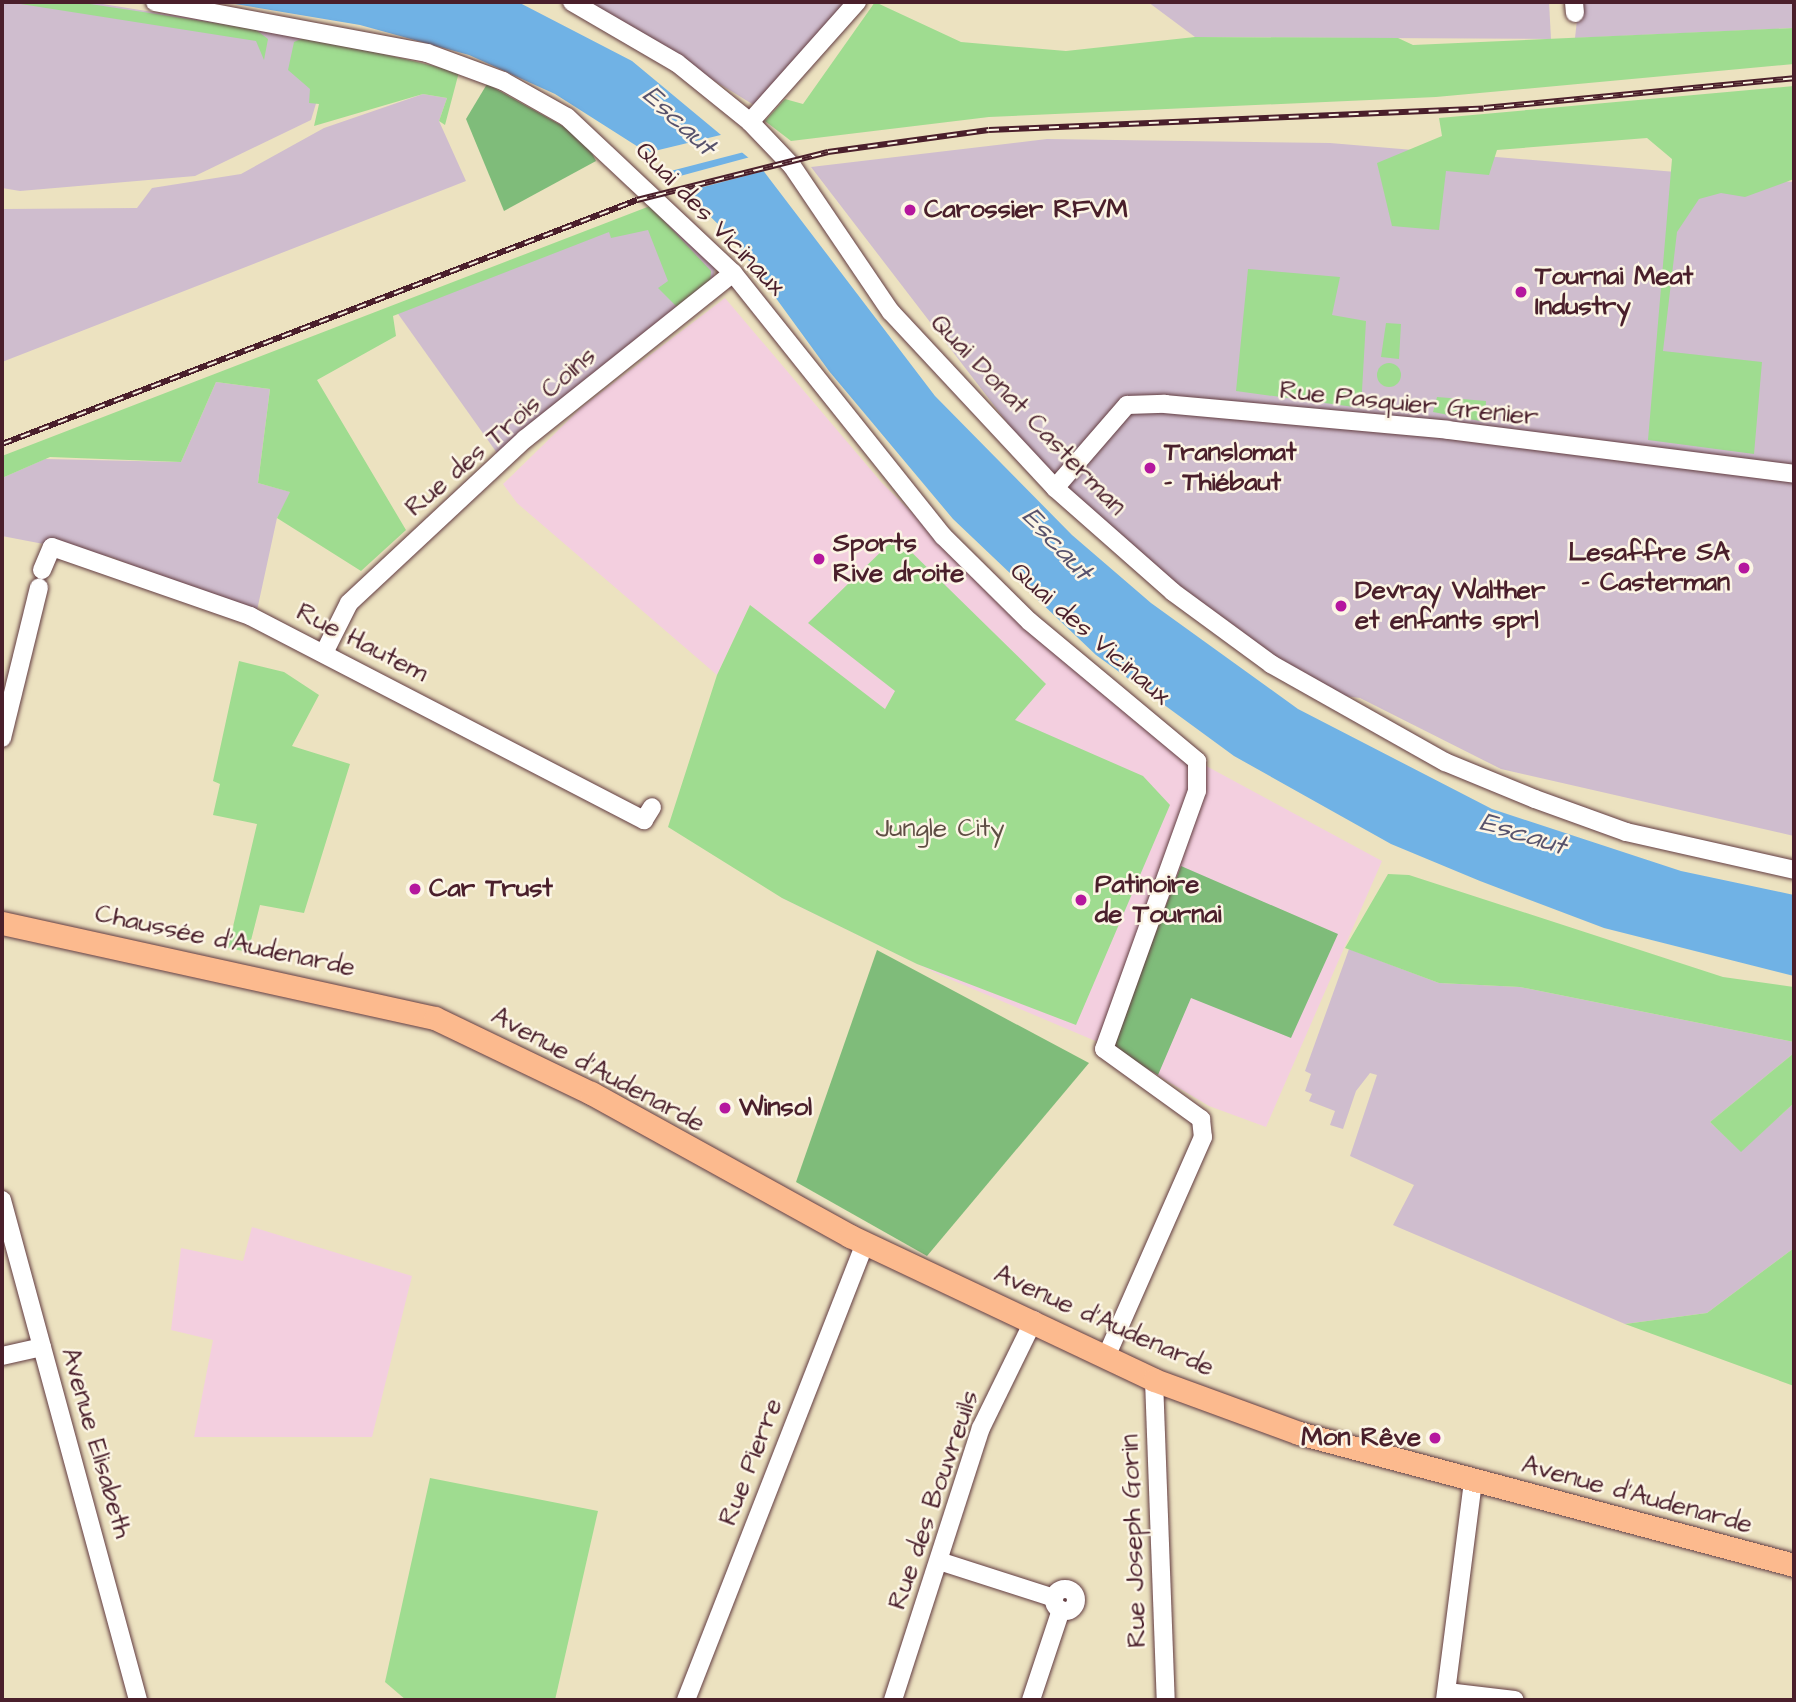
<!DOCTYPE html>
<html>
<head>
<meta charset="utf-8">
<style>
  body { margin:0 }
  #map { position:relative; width:1796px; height:1702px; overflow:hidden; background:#ece2c0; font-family:"Architects Daughter",sans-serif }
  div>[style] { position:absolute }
  .built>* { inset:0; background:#f3cfdf }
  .industrial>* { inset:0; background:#cfbdce }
  .green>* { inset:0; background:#9fdc90 }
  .round { border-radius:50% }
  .forest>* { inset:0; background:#7fbc7a }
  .water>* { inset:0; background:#70b2e5 }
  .pier>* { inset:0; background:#ece2c0 }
  .roads { filter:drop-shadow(0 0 2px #623c41) drop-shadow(0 0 2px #623c41) }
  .minor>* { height:18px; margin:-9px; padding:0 9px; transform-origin:9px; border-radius:9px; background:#fff }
  .minor>.ring { margin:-9px; padding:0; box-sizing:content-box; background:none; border:18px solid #fff; border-radius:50% }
  .major>* { height:23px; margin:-11.5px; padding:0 11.5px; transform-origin:11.5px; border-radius:11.5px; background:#fcba8e }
  .rail>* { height:6px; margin-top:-3px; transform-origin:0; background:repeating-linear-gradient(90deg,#fcf5e5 0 10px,#4a1f2b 0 20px); box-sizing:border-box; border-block:2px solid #4a1f2b }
  .dots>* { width:19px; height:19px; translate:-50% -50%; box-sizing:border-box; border:4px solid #fcf5e5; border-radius:50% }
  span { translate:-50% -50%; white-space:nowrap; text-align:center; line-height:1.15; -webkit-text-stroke:5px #fcf5e5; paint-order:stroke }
  .poi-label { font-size:26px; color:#4a1f2b; font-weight:700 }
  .left { translate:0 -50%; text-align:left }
  .right { translate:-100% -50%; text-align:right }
  .street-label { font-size:26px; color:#4a1f2b }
  .park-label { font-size:26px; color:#5f4e44 }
  .water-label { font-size:28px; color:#57526c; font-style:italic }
  .frame { position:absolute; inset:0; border:4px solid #4a1f2b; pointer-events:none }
</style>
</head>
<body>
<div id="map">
  <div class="built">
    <div style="clip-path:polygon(725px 298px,882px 483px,963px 563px,1197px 761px,1382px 861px,1266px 1127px,1209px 1106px,1112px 1048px,940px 975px,782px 898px,750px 605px,717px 675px,517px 503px,503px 484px,582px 407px)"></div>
    <div style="clip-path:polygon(252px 1227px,412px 1276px,372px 1437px,194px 1437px,213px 1340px,171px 1330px,181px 1248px,243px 1261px)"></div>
  </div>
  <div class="industrial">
    <div style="clip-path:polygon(2px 2px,90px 2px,335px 41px,311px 120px,195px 176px,20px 191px,2px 188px)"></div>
    <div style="clip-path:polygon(586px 2px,857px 2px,762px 110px)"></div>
    <div style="clip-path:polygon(1148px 2px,1549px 2px,1551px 39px,1195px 37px)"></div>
    <div style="clip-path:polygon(1579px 2px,1794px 2px,1794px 28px,1575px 38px)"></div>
    <div style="clip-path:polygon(423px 94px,447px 98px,439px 121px,466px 181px,2px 362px,2px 209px,137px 208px,152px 188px,241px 174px,324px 128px)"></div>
    <div style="clip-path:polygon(1047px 139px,1330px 143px,1794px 182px,1794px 836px,1501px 769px,1360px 698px,1315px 692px,1065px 498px,811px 167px)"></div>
    <div style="clip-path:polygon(660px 210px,715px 268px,713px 281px,497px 453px,396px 311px)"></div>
    <div style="clip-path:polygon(216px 382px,270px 389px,258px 483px,291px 492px,277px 518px,256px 615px,111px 557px,2px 536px,2px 478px,45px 459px,181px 462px)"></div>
    <div style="clip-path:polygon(1349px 949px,1439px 983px,1520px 987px,1794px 1042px,1794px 1053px,1710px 1122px,1741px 1151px,1794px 1103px,1794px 1248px,1707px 1313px,1625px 1324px,1393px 1225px,1414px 1185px,1350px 1156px,1377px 1075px,1370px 1073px,1356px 1091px,1343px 1129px,1330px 1125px,1335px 1111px,1309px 1101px,1312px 1094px,1305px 1091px,1311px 1074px,1305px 1071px)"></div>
  </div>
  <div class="green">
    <div style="clip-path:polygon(8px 2px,77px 2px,255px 29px,268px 39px,264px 60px,256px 41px)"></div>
    <div style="clip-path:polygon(875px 2px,961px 42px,1066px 51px,1195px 37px,1398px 38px,1413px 45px,1794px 28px,1794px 64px,1436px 97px,989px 117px,791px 141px,765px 121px,785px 99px,803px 104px)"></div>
    <div style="clip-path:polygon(308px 36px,459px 72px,445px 125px,439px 121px,447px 98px,423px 94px,314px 126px,319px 104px,309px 103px,310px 89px,288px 70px,294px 42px)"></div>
    <div style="clip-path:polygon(1794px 86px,1794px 179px,1745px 197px,1721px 193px,1699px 199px,1677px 232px,1663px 351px,1762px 362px,1754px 454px,1648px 440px,1672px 159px,1647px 138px,1497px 150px,1489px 175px,1446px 171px,1439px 230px,1392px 226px,1377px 163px,1442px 136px,1439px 118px)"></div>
    <div style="clip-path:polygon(650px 206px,711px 271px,710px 284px,678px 308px,658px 288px,668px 281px,648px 230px,611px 238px,609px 232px,393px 316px,396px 336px,317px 380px,406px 530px,361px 571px,277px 518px,290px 492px,258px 483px,270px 389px,216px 382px,181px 462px,50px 457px,2px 478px,2px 456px)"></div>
    <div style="clip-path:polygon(1248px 269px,1340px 277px,1332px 315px,1366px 321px,1361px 408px,1236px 391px)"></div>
    <div style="clip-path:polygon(1386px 323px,1401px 324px,1399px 359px,1381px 357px)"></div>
    <div class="round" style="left:1377px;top:363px;width:24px;height:24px"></div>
    <div style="clip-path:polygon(1437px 397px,1486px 401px,1485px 422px,1433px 412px)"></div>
    <div style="clip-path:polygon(896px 537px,1046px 684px,1015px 720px,1143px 776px,1170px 805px,1076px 1025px,917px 964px,782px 898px,668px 827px,717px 675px,750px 605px,885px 709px,895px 691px,808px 623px)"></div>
    <div style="clip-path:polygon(239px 661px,284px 672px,319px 695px,292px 746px,350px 764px,304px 913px,260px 905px,248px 952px,228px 948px,257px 824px,213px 815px,220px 784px,213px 781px)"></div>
    <div style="clip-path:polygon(1388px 874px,1409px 875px,1723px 977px,1794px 987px,1794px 1042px,1520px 987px,1439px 983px,1345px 948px)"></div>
    <div style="clip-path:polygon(1794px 1053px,1794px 1103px,1741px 1152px,1710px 1122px)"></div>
    <div style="clip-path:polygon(1794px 1248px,1794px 1386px,1625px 1324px,1707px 1313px)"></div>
    <div style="clip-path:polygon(430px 1478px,598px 1511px,555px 1700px,406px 1700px,385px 1682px)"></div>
  </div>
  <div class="forest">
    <div style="clip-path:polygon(487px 84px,584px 138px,596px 161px,504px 211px,466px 119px)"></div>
    <div style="clip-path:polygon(1181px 866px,1338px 934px,1291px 1038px,1191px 998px,1158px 1075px,1112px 1048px)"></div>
    <div style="clip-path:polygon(877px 950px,1089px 1063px,927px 1256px,796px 1182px)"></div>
  </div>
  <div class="water">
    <div style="clip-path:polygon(223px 2px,518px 2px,632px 61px,762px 169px,935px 396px,1072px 535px,1151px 603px,1298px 709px,1492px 809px,1681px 871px,1794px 895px,1794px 976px,1604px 928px,1480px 881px,1391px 844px,1234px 756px,1096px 655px,953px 519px,829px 371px,733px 239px,643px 150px,555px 94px,469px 55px,360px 25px)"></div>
  </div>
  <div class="pier">
    <div style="clip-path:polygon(729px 133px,748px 151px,663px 173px,642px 154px)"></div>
    <div style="clip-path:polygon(754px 156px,768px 170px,684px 192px,669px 179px)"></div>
  </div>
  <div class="roads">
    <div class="minor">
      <div style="left:155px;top:2px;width:277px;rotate:10.6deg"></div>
      <div style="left:427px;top:53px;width:81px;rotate:20.2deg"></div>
      <div style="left:503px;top:81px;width:73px;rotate:29.4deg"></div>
      <div style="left:567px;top:117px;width:228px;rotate:43.2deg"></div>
      <div style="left:733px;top:273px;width:337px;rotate:51.4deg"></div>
      <div style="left:943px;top:536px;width:121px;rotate:44.7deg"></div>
      <div style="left:1029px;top:621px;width:219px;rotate:39.8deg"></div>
      <div style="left:1197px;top:761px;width:30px;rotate:90deg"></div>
      <div style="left:1197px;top:791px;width:274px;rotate:109.8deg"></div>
      <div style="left:1104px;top:1049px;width:120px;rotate:35.8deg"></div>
      <div style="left:1201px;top:1119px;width:18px;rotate:84deg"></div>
      <div style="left:1203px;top:1137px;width:238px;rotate:113.8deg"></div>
      <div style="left:572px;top:2px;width:121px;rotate:30.2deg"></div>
      <div style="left:677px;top:63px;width:94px;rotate:38.9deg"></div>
      <div style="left:750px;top:122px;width:61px;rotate:46.3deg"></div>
      <div style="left:792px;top:166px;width:176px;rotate:55.9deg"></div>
      <div style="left:891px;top:312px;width:241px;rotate:47deg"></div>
      <div style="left:1055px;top:488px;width:157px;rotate:41.4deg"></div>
      <div style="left:1173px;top:592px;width:122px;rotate:36.3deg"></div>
      <div style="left:1271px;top:664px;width:200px;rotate:29.4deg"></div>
      <div style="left:1445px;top:762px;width:97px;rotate:22.3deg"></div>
      <div style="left:1535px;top:799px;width:97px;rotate:19.9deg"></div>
      <div style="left:1626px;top:832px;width:172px;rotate:12.7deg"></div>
      <div style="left:1574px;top:2px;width:11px;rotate:85deg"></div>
      <div style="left:750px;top:122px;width:161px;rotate:-48.3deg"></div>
      <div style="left:1055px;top:488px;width:110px;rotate:-49.1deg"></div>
      <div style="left:1127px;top:405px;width:38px;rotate:-2deg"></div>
      <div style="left:1165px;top:404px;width:284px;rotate:5.2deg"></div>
      <div style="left:1448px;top:430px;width:349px;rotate:7.2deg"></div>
      <div style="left:42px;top:570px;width:25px;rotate:-67deg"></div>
      <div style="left:52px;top:547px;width:210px;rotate:19.2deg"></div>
      <div style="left:250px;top:616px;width:444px;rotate:27.4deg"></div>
      <div style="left:644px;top:820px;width:15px;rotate:-58deg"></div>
      <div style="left:326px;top:649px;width:51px;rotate:-63.4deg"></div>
      <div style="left:349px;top:603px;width:241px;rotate:-43deg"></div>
      <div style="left:525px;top:439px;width:266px;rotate:-38.6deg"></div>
      <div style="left:2px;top:738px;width:155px;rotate:-76.2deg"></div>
      <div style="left:2px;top:1200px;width:518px;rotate:74.78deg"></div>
      <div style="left:2px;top:1356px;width:41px;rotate:-12.7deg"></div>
      <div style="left:1154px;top:1380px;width:320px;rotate:87.9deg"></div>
      <div style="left:939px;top:1561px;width:121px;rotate:17.8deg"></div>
      <div class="ring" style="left:1054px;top:1589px;width:4px;height:4px"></div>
      <div style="left:1447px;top:1692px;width:68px;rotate:6.7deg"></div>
      <div style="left:686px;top:1700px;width:490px;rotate:-68.6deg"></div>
      <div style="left:893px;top:1700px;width:286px;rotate:-72.1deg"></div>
      <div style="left:981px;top:1428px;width:120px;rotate:-63.9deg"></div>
      <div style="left:1031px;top:1700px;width:95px;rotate:-71.6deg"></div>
      <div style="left:1445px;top:1700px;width:221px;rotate:-82.7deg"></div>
    </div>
    <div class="major">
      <div style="left:2px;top:923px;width:443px;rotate:12.4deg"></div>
      <div style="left:435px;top:1018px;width:173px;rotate:25.7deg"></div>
      <div style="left:591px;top:1093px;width:296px;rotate:28.9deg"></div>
      <div style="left:850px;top:1236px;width:336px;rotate:25.3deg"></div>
      <div style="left:1154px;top:1380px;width:154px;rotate:20.1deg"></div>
      <div style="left:1299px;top:1433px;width:512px;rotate:14.93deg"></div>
    </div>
  </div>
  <div class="rail">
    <div style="left:2px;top:444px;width:680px;rotate:-21.02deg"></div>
    <div style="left:637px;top:200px;width:197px;rotate:-14.1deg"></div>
    <div style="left:828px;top:152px;width:162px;rotate:-7.8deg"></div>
    <div style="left:989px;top:130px;width:495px;rotate:-2.5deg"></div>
    <div style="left:1484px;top:108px;width:311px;rotate:-5.5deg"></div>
  </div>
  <div class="dots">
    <div style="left:910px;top:210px;background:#b5179e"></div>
    <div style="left:1521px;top:292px;background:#b5179e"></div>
    <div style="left:1150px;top:468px;background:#b5179e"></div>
    <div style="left:819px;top:559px;background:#b5179e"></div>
    <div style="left:1744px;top:568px;background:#b5179e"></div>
    <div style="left:1341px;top:606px;background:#b5179e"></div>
    <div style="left:415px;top:889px;background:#b5179e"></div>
    <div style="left:1081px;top:900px;background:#b5179e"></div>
    <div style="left:725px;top:1108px;background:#b5179e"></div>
    <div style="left:1435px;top:1438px;background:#b5179e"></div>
  </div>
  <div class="poi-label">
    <span class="left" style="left:924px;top:210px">Carossier RFVM</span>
    <span class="left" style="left:1535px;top:292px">Tournai Meat<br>Industry</span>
    <span class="left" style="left:1164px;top:468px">Translomat<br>- Thiébaut</span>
    <span class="left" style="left:833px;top:559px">Sports<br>Rive droite</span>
    <span class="right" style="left:1730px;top:568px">Lesaffre SA<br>- Casterman</span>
    <span class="left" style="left:1355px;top:606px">Devray Walther<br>et enfants sprl</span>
    <span class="left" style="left:1095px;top:900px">Patinoire<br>de Tournai</span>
    <span class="left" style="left:429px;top:889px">Car Trust</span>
    <span class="left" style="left:739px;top:1108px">Winsol</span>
    <span class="right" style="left:1421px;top:1438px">Mon Rêve</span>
  </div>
  <div class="street-label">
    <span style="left:710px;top:219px;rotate:46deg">Quai des Vicinaux</span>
    <span style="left:1409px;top:404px;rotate:6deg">Rue Pasquier Grenier</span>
    <span style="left:1028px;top:415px;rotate:46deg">Quai Donat Casterman</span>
    <span style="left:501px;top:432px;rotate:-41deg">Rue des Trois Coins</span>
    <span style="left:1090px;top:634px;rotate:41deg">Quai des Vicinaux</span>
    <span style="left:362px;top:643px;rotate:27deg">Rue Hautem</span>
    <span style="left:225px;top:941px;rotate:12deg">Chaussée d'Audenarde</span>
    <span style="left:598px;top:1070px;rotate:28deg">Avenue d'Audenarde</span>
    <span style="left:1104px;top:1321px;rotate:24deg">Avenue d'Audenarde</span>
    <span style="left:96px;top:1443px;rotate:74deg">Avenue Elisabeth</span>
    <span style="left:751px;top:1462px;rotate:-69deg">Rue Pierre</span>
    <span style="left:1637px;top:1495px;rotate:15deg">Avenue d'Audenarde</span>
    <span style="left:934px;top:1500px;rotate:-71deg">Rue des Bouvreuils</span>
    <span style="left:1134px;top:1541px;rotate:-92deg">Rue Joseph Gorin</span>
  </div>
  <div class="park-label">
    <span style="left:940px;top:829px">Jungle City</span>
  </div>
  <div class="water-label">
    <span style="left:679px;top:121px;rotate:43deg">Escaut</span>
    <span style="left:1057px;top:544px;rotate:47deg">Escaut</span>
    <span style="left:1523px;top:834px;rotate:17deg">Escaut</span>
  </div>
  <div class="frame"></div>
</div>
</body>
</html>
